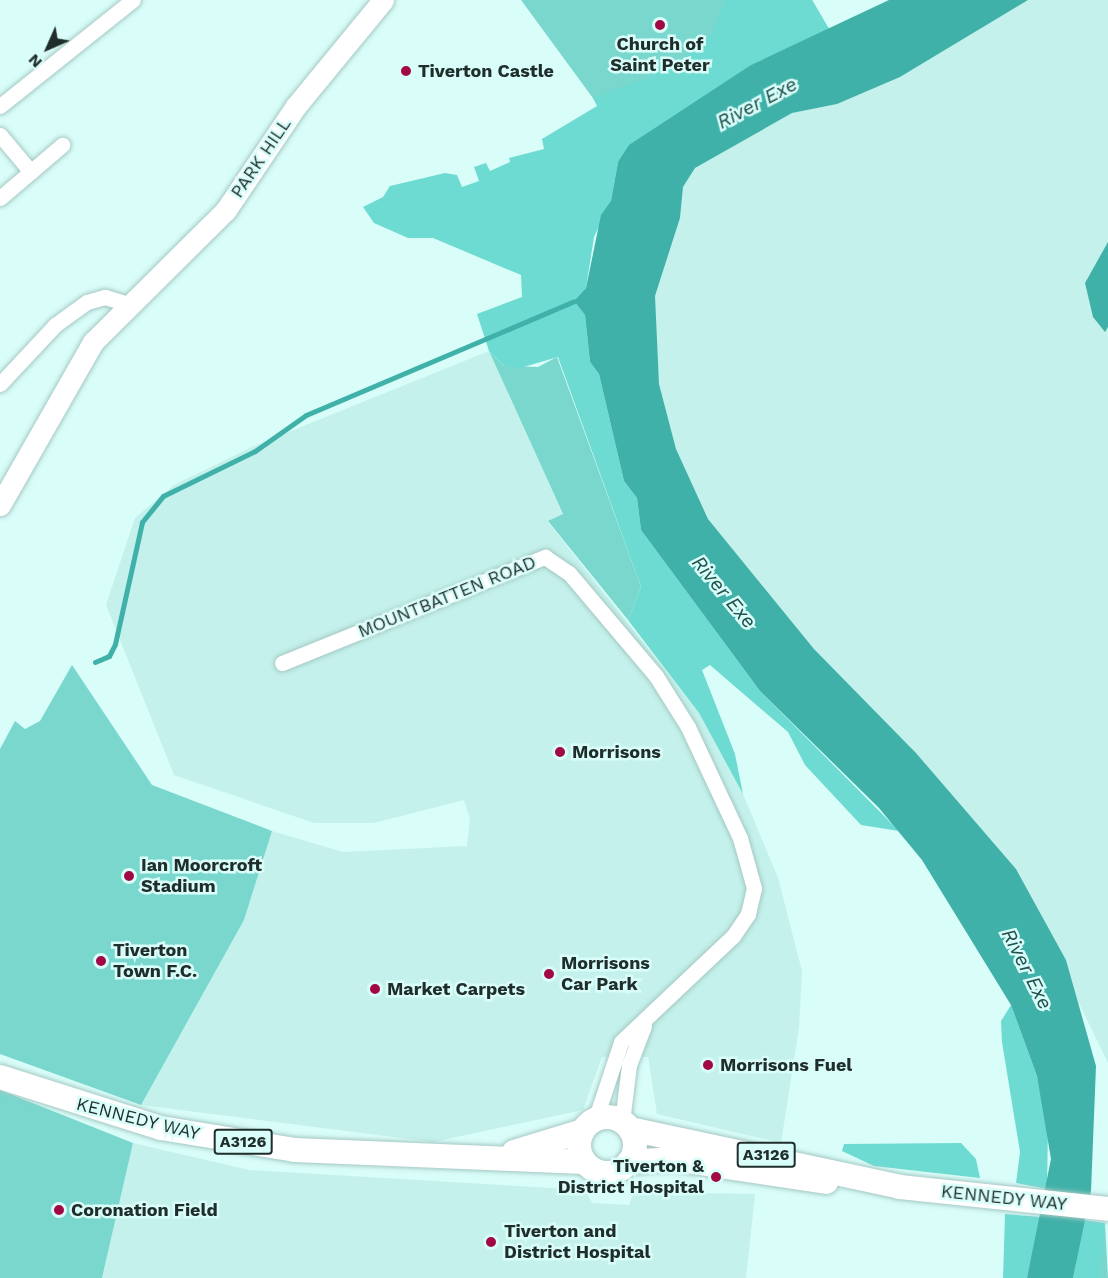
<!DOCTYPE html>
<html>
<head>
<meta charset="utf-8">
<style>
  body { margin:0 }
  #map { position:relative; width:1108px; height:1278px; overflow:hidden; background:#d9fdf9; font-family:"Work Sans",sans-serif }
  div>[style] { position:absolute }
  .built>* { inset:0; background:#c4f1eb }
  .green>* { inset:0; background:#7ad7ce }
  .forest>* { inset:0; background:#6ddbd2 }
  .water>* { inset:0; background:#3fb1a9 }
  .stream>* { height:5px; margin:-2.5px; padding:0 2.5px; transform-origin:2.5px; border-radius:2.5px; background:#3fb1a9 }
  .roads { filter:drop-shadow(0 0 2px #a5c8c4) drop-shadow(0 0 2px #a5c8c4) }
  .street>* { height:15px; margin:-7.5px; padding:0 7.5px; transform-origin:7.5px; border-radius:7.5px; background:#fff }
  .secondary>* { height:21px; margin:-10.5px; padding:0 10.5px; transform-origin:10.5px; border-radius:10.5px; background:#fff }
  .primary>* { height:24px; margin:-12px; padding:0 12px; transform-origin:12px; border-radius:12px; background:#fff }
  .primary>.ring { margin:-12px; padding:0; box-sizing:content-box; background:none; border:24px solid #fff; border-radius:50% }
  .dots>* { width:16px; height:16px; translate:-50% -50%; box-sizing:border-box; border:3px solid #d9fdf9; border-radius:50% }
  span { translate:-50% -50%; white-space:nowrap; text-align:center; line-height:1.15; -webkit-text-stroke:5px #d9fdf9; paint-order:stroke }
  .shield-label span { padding:2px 4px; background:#d9fdf9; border:2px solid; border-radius:4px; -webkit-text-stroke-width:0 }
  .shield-label { font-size:16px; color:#1f2d2b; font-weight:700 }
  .poi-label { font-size:18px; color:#1f2d2b; font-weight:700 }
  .left { translate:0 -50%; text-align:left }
  .right { translate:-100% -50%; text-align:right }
  .street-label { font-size:18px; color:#1f2d2b }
  .water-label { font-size:20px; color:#20514d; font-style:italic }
  .north { position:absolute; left:18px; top:18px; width:60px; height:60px; -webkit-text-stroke:4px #d9fdf9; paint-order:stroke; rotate:225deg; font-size:16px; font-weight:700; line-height:24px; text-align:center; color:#1f2d2b }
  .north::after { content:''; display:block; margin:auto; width:21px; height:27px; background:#1f2d2b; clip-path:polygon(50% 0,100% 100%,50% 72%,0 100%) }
</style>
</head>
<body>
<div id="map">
  <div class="built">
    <div style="clip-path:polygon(1028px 0,1108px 0,1108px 1063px,1076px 997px,1066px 960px,1016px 869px,916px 753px,814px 649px,708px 519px,676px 449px,659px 384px,654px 326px,655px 296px,680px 218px,683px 187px,695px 168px,792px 113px,837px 104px,900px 77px)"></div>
    <div style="clip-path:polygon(489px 351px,563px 515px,548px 522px,699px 713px,743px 794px,778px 878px,802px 971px,799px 1028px,781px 1143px,657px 1114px,648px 1057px,602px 1057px,583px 1110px,433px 1142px,141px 1105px,244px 920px,272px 831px,343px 852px,467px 846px,470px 820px,464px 800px,374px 823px,314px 823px,174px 775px,106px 605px,135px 518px,174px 485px,254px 446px)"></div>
    <div style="clip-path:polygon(133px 1143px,249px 1170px,585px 1190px,592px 1203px,629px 1205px,634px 1192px,755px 1194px,746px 1278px,102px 1278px)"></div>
  </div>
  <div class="green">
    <div style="clip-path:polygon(521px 0,812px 0,829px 29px,751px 65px,728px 83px,598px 105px)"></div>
    <div style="clip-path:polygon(489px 351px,504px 366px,538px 367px,557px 357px,641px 587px,628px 620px,548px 521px,563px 514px)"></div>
    <div style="clip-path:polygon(72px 665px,152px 785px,272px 831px,244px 920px,141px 1105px,0 1054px,0 749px,15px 721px,25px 729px,40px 721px)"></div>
    <div style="clip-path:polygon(0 1090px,133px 1143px,102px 1278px,0 1278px)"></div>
    <div style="clip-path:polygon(1105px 1223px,1108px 1278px,1100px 1278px,1099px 1257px)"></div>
  </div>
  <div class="forest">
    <div style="clip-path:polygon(725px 0,812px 0,829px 29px,751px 65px,618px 162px,611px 201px,594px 237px,586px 288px,574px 301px,585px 315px,590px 362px,599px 374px,624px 481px,637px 498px,641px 530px,760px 691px,899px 831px,861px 825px,805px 765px,788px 732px,710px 665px,702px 670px,735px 754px,743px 794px,699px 713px,628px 620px,641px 587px,558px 357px,520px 368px,504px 366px,489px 351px,477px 314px,522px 297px,521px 275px,433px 238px,408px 238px,374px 223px,363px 207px,383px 197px,390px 186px,445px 173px,457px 175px,462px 187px,479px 181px,474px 167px,486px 163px,490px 171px,510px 162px,509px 158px,544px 149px,542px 139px,597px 106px,593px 98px,667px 70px,698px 48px,711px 36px)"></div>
    <div style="clip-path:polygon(1011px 1005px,1037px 1076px,1048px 1126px,1047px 1189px,1016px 1183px,1020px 1152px,1002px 1042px,1001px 1021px)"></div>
    <div style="clip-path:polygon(961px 1143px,976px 1159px,980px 1178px,874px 1166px,842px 1151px,844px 1144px)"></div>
    <div style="clip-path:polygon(1005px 1214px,1041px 1217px,1027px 1278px,1003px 1278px)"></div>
    <div style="clip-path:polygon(1084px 1220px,1105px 1223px,1100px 1278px,1073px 1278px)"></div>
  </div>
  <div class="water">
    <div style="clip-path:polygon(889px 0,1028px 0,900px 77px,837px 104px,792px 113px,695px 168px,683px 187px,680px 218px,655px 296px,659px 384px,676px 449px,708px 519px,814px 649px,916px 753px,1016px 869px,1066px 960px,1096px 1066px,1091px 1191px,1073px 1278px,1027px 1278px,1051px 1159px,1037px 1076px,1011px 1005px,922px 860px,879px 808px,760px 691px,641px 530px,637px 498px,624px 481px,599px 374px,590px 362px,585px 315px,574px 301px,586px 288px,601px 215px,611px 201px,618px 162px,629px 145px,751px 65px)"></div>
    <div style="clip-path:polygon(1108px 242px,1108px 327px,1105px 332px,1093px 317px,1085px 283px)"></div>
  </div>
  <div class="stream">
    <div style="left:95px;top:662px;width:15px;rotate:-23deg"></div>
    <div style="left:109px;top:656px;width:13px;rotate:-63deg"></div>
    <div style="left:115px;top:644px;width:125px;rotate:-77.5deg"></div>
    <div style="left:142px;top:522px;width:33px;rotate:-51deg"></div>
    <div style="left:163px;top:496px;width:102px;rotate:-26.1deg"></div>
    <div style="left:255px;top:451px;width:62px;rotate:-35.2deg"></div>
    <div style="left:306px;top:415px;width:291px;rotate:-23deg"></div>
  </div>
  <div class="roads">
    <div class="street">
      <div style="left:0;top:106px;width:170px;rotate:-38.6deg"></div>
      <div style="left:0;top:135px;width:48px;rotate:50deg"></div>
      <div style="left:0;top:198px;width:82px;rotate:-40.5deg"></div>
      <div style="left:0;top:384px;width:81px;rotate:-47deg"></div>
      <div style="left:55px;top:325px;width:39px;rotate:-36deg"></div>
      <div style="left:87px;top:302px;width:19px;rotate:-16deg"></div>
      <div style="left:105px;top:297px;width:24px;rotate:17deg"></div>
      <div style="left:282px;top:663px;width:284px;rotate:-22deg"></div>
      <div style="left:545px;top:557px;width:29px;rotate:34deg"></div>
      <div style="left:569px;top:573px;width:135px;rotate:49.8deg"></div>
      <div style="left:656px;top:676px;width:60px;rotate:57.9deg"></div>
      <div style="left:688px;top:727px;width:123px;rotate:64.9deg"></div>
      <div style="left:740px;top:838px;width:52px;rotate:74.4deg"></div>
      <div style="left:754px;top:888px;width:27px;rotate:103deg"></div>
      <div style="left:748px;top:914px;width:27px;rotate:124deg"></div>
      <div style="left:733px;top:936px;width:154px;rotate:136.6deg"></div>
      <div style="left:621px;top:1042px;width:82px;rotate:108.4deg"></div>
      <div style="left:622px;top:1122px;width:57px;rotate:-83deg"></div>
      <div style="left:629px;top:1065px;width:42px;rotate:-69deg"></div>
    </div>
    <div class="secondary">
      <div style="left:0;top:505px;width:188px;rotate:-60.3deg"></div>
      <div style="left:93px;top:342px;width:187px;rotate:-44.8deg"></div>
      <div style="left:226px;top:210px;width:125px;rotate:-56.1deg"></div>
      <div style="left:296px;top:106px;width:137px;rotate:-50.6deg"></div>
    </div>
    <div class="primary">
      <div style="left:0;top:1077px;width:169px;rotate:17.6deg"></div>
      <div style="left:161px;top:1128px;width:136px;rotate:9.3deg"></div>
      <div style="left:295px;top:1150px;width:289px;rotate:2.4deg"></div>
      <div class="ring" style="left:579px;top:1117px;width:32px;height:32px"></div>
      <div style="left:630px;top:1129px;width:276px;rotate:12.1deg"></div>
      <div style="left:900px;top:1187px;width:209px;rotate:6deg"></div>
      <div style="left:514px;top:1152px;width:72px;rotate:-16.9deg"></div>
      <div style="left:629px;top:1162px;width:44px;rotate:-3.9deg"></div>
      <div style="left:673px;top:1159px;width:155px;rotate:8.5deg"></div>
    </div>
  </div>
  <div class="dots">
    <div style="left:660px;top:25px;background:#a20844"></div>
    <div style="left:406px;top:71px;background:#a20844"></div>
    <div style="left:560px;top:752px;background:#a20844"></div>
    <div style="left:129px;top:876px;background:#a20844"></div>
    <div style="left:101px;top:961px;background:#a20844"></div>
    <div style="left:549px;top:974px;background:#a20844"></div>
    <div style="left:375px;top:989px;background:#a20844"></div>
    <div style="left:708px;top:1065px;background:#a20844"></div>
    <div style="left:716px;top:1177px;background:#a20844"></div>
    <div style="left:59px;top:1210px;background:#a20844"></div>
    <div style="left:491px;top:1242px;background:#a20844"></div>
  </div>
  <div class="shield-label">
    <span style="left:243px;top:1142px">A3126</span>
    <span style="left:766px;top:1155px">A3126</span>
  </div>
  <div class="poi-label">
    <span style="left:660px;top:55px">Church of<br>Saint Peter</span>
    <span class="left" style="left:418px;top:71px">Tiverton Castle</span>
    <span class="left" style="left:572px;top:752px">Morrisons</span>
    <span class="left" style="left:141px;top:876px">Ian Moorcroft<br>Stadium</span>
    <span class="left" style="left:113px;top:961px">Tiverton<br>Town F.C.</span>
    <span class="left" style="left:561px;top:974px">Morrisons<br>Car Park</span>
    <span class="left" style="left:387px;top:989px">Market Carpets</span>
    <span class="left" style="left:720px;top:1065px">Morrisons Fuel</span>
    <span class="right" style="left:704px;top:1177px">Tiverton &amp;<br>District Hospital</span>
    <span class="left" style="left:71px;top:1210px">Coronation Field</span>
    <span class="left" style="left:504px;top:1242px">Tiverton and<br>District Hospital</span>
  </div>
  <div class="street-label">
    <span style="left:261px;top:158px;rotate:-56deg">PARK HILL</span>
    <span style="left:447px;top:597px;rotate:-22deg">MOUNTBATTEN ROAD</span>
    <span style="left:138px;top:1119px;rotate:14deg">KENNEDY WAY</span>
    <span style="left:1004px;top:1198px;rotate:6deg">KENNEDY WAY</span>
  </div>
  <div class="water-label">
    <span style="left:757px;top:103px;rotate:-28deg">River Exe</span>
    <span style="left:724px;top:592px;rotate:50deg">River Exe</span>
    <span style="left:1027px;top:969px;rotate:63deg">River Exe</span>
  </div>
  <div class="north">N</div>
</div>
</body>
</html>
